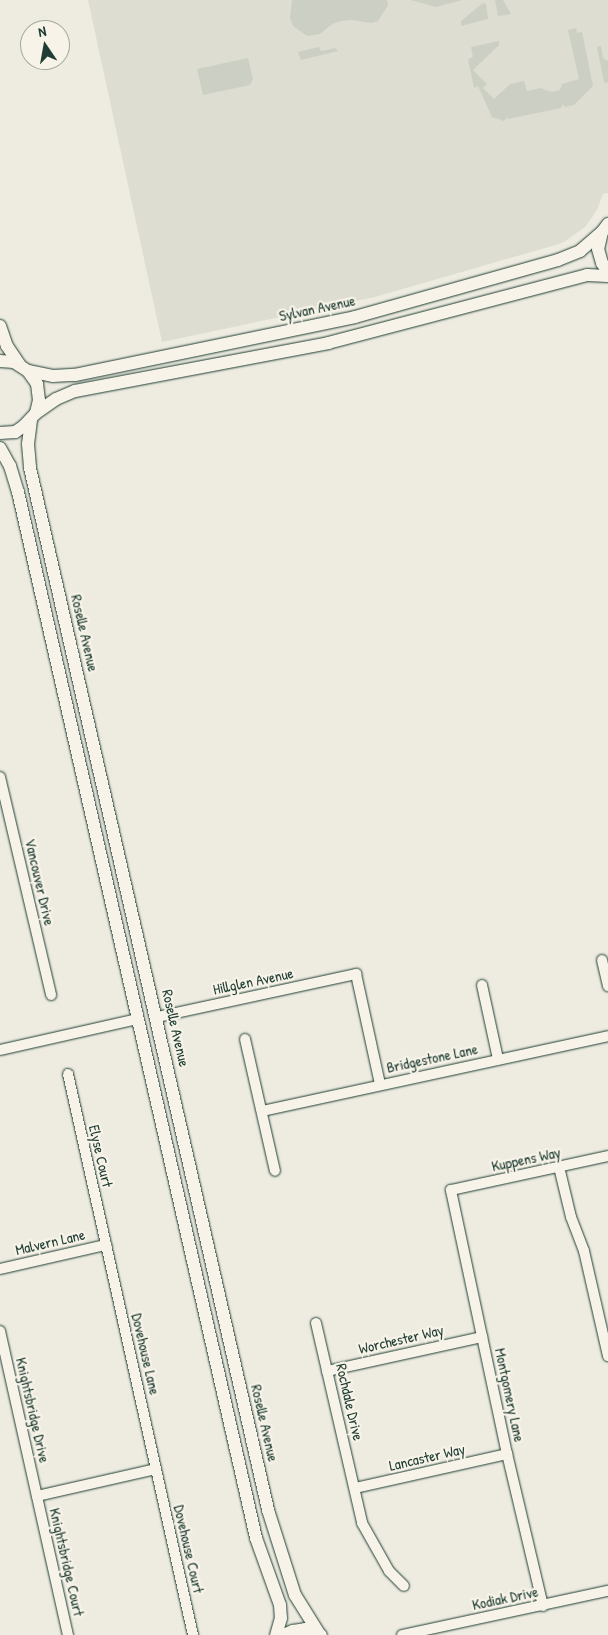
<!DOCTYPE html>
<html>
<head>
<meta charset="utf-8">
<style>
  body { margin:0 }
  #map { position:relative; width:608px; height:1635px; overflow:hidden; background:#eeece1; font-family:"Patrick Hand",sans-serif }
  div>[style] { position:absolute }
  .built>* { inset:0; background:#ddddd2 }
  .green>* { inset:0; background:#cccfc4 }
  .roads { filter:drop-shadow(0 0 1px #1f3d34) drop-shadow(0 0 1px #1f3d34) }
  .minor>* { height:10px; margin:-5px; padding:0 5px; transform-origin:5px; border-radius:5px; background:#f7f3e8 }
  .major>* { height:12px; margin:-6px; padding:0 6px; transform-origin:6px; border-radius:6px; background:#f7f3e8 }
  span { translate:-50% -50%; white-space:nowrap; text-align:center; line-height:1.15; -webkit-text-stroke:4.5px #f7f3e8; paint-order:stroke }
  .street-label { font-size:15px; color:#1f3d34 }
  .north { position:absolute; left:20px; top:20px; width:50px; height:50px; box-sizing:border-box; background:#f7f3e8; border:1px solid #a1aaa0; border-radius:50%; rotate:348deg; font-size:14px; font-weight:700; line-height:20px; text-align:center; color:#1f3d34 }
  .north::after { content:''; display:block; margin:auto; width:18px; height:22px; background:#1f3d34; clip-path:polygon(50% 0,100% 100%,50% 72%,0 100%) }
</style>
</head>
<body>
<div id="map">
  <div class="built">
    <div style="clip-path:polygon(88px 0,608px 0,608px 193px,603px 194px,597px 210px,585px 227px,564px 242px,552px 246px,375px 297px,162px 342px)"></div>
  </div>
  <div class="green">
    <div style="clip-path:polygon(292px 0,387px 0,388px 5px,378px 21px,371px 23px,352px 20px,341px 21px,332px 24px,320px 34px,307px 36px,293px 26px,290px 18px)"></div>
    <div style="clip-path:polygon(411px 0,462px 0,436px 7px)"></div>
    <div style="clip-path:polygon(495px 0,503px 0,511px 14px,498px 16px)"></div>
    <div style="clip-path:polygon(483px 3px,486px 4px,488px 19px,461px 26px,461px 21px)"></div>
    <div style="clip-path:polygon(576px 28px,577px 33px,582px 32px,593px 86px,574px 105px,565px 107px,563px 104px,561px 108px,508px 119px,507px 117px,504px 121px,492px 117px,478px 86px,474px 88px,468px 59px,473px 57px,471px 47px,499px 41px,499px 45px,473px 70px,487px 84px,483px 88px,494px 99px,510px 84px,524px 81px,527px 91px,540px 88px,552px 92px,560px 90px,562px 84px,579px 79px,568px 30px)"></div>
    <div style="clip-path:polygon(601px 46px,603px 58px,608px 61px,608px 83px,604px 82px,597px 47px)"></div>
    <div style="clip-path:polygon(319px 47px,321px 51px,335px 48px,338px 51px,301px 60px,298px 52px)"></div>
    <div style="clip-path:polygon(248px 58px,253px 79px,250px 85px,203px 95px,197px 69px)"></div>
  </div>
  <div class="roads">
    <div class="minor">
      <div style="left:0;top:777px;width:224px;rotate:76.8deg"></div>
      <div style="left:602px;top:960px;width:27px;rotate:77deg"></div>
      <div style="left:482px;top:985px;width:76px;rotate:77.8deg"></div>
      <div style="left:157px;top:1017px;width:204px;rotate:-12.2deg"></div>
      <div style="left:356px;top:974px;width:113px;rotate:77.7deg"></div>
      <div style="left:245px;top:1039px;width:135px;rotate:77.2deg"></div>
      <div style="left:0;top:1050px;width:141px;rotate:-12.7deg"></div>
      <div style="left:68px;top:1074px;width:575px;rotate:77.44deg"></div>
      <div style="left:262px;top:1111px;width:354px;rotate:-12.2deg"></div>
      <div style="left:559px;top:1167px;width:51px;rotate:76.5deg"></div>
      <div style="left:571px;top:1217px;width:36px;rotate:69deg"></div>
      <div style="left:584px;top:1251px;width:108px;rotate:77.1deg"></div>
      <div style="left:0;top:1269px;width:109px;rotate:-12.8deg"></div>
      <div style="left:316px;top:1323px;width:205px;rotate:77deg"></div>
      <div style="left:362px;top:1523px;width:55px;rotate:60.6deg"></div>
      <div style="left:389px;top:1571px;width:21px;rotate:45deg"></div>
      <div style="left:0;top:1331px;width:312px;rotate:77.4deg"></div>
      <div style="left:327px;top:1371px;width:159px;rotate:-12.4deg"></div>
      <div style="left:355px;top:1488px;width:156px;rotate:-12.6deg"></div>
      <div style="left:37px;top:1496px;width:122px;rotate:-12.8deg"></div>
      <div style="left:543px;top:1606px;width:156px;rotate:-103.3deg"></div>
      <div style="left:507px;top:1454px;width:270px;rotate:-102deg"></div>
      <div style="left:451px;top:1190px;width:161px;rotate:-12.2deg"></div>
      <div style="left:402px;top:1635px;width:211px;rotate:-12.1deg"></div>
    </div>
    <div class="major">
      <div style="left:608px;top:224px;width:10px;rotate:127deg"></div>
      <div style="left:602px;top:232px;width:17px;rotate:103deg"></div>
      <div style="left:598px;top:249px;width:15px;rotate:74deg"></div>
      <div style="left:602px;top:263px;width:11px;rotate:56deg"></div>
      <div style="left:0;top:326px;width:21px;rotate:71deg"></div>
      <div style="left:7px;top:346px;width:23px;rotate:56deg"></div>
      <div style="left:0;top:361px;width:14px;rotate:4deg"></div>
      <div style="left:14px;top:362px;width:17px;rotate:33deg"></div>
      <div style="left:28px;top:371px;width:16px;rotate:55deg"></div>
      <div style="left:37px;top:384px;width:16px;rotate:83deg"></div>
      <div style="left:39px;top:400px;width:13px;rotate:103deg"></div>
      <div style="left:36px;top:413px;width:18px;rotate:133deg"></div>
      <div style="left:24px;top:426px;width:11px;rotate:146deg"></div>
      <div style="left:15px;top:432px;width:15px;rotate:176deg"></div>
      <div style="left:28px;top:371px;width:25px;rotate:11deg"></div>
      <div style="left:53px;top:376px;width:22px;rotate:-3deg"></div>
      <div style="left:75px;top:375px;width:286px;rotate:-11.7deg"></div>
      <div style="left:355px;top:317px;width:211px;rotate:-15.7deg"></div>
      <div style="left:558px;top:260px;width:24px;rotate:-22deg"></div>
      <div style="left:580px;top:251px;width:29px;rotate:-41deg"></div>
      <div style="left:36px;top:413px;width:24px;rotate:-35deg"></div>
      <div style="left:56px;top:399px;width:21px;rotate:-23deg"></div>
      <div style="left:75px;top:391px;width:258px;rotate:-10.7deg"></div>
      <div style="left:328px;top:343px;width:268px;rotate:-14.7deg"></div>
      <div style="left:587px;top:275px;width:21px;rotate:3deg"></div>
      <div style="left:31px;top:420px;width:24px;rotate:97deg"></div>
      <div style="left:28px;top:444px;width:24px;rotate:85deg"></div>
      <div style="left:30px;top:468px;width:1069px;rotate:77.13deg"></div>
      <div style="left:268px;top:1510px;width:89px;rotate:72.4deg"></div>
      <div style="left:295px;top:1595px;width:47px;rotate:58deg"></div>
      <div style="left:0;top:448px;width:21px;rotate:61deg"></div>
      <div style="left:10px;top:466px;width:27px;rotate:73deg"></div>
      <div style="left:18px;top:492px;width:1073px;rotate:77.18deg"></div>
      <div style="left:256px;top:1538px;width:71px;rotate:70.3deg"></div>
      <div style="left:280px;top:1605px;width:13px;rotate:86deg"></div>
      <div style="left:281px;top:1618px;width:18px;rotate:106deg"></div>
      <div style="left:283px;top:1635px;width:11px;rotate:-22deg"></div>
      <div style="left:293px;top:1631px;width:12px;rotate:-9deg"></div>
      <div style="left:305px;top:1629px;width:17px;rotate:21deg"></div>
    </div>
  </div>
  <div class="street-label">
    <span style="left:317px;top:308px;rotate:-12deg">Sylvan Avenue</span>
    <span style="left:85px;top:633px;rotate:77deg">Roselle Avenue</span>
    <span style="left:40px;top:882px;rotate:77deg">Vancouver Drive</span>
    <span style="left:253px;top:981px;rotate:-12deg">Hillglen Avenue</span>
    <span style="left:176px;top:1028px;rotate:77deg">Roselle Avenue</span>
    <span style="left:432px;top:1058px;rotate:-12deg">Bridgestone Lane</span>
    <span style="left:101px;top:1156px;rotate:77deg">Elyse Court</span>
    <span style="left:526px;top:1159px;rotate:-12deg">Kuppens Way</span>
    <span style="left:50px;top:1242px;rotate:-13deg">Malvern Lane</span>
    <span style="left:401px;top:1339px;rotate:-13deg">Worchester Way</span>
    <span style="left:146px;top:1354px;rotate:77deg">Dovehouse Lane</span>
    <span style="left:510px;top:1395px;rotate:78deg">Montgomery Lane</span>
    <span style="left:350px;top:1402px;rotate:77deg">Rochdale Drive</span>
    <span style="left:33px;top:1410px;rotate:77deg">Knightsbridge Drive</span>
    <span style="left:265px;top:1423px;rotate:77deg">Roselle Avenue</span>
    <span style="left:427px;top:1457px;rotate:-13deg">Lancaster Way</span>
    <span style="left:189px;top:1549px;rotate:77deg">Dovehouse Court</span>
    <span style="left:67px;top:1562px;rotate:77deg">Knightsbridge Court</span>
    <span style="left:505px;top:1598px;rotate:-12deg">Kodiak Drive</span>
  </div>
  <div class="north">N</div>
</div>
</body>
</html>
